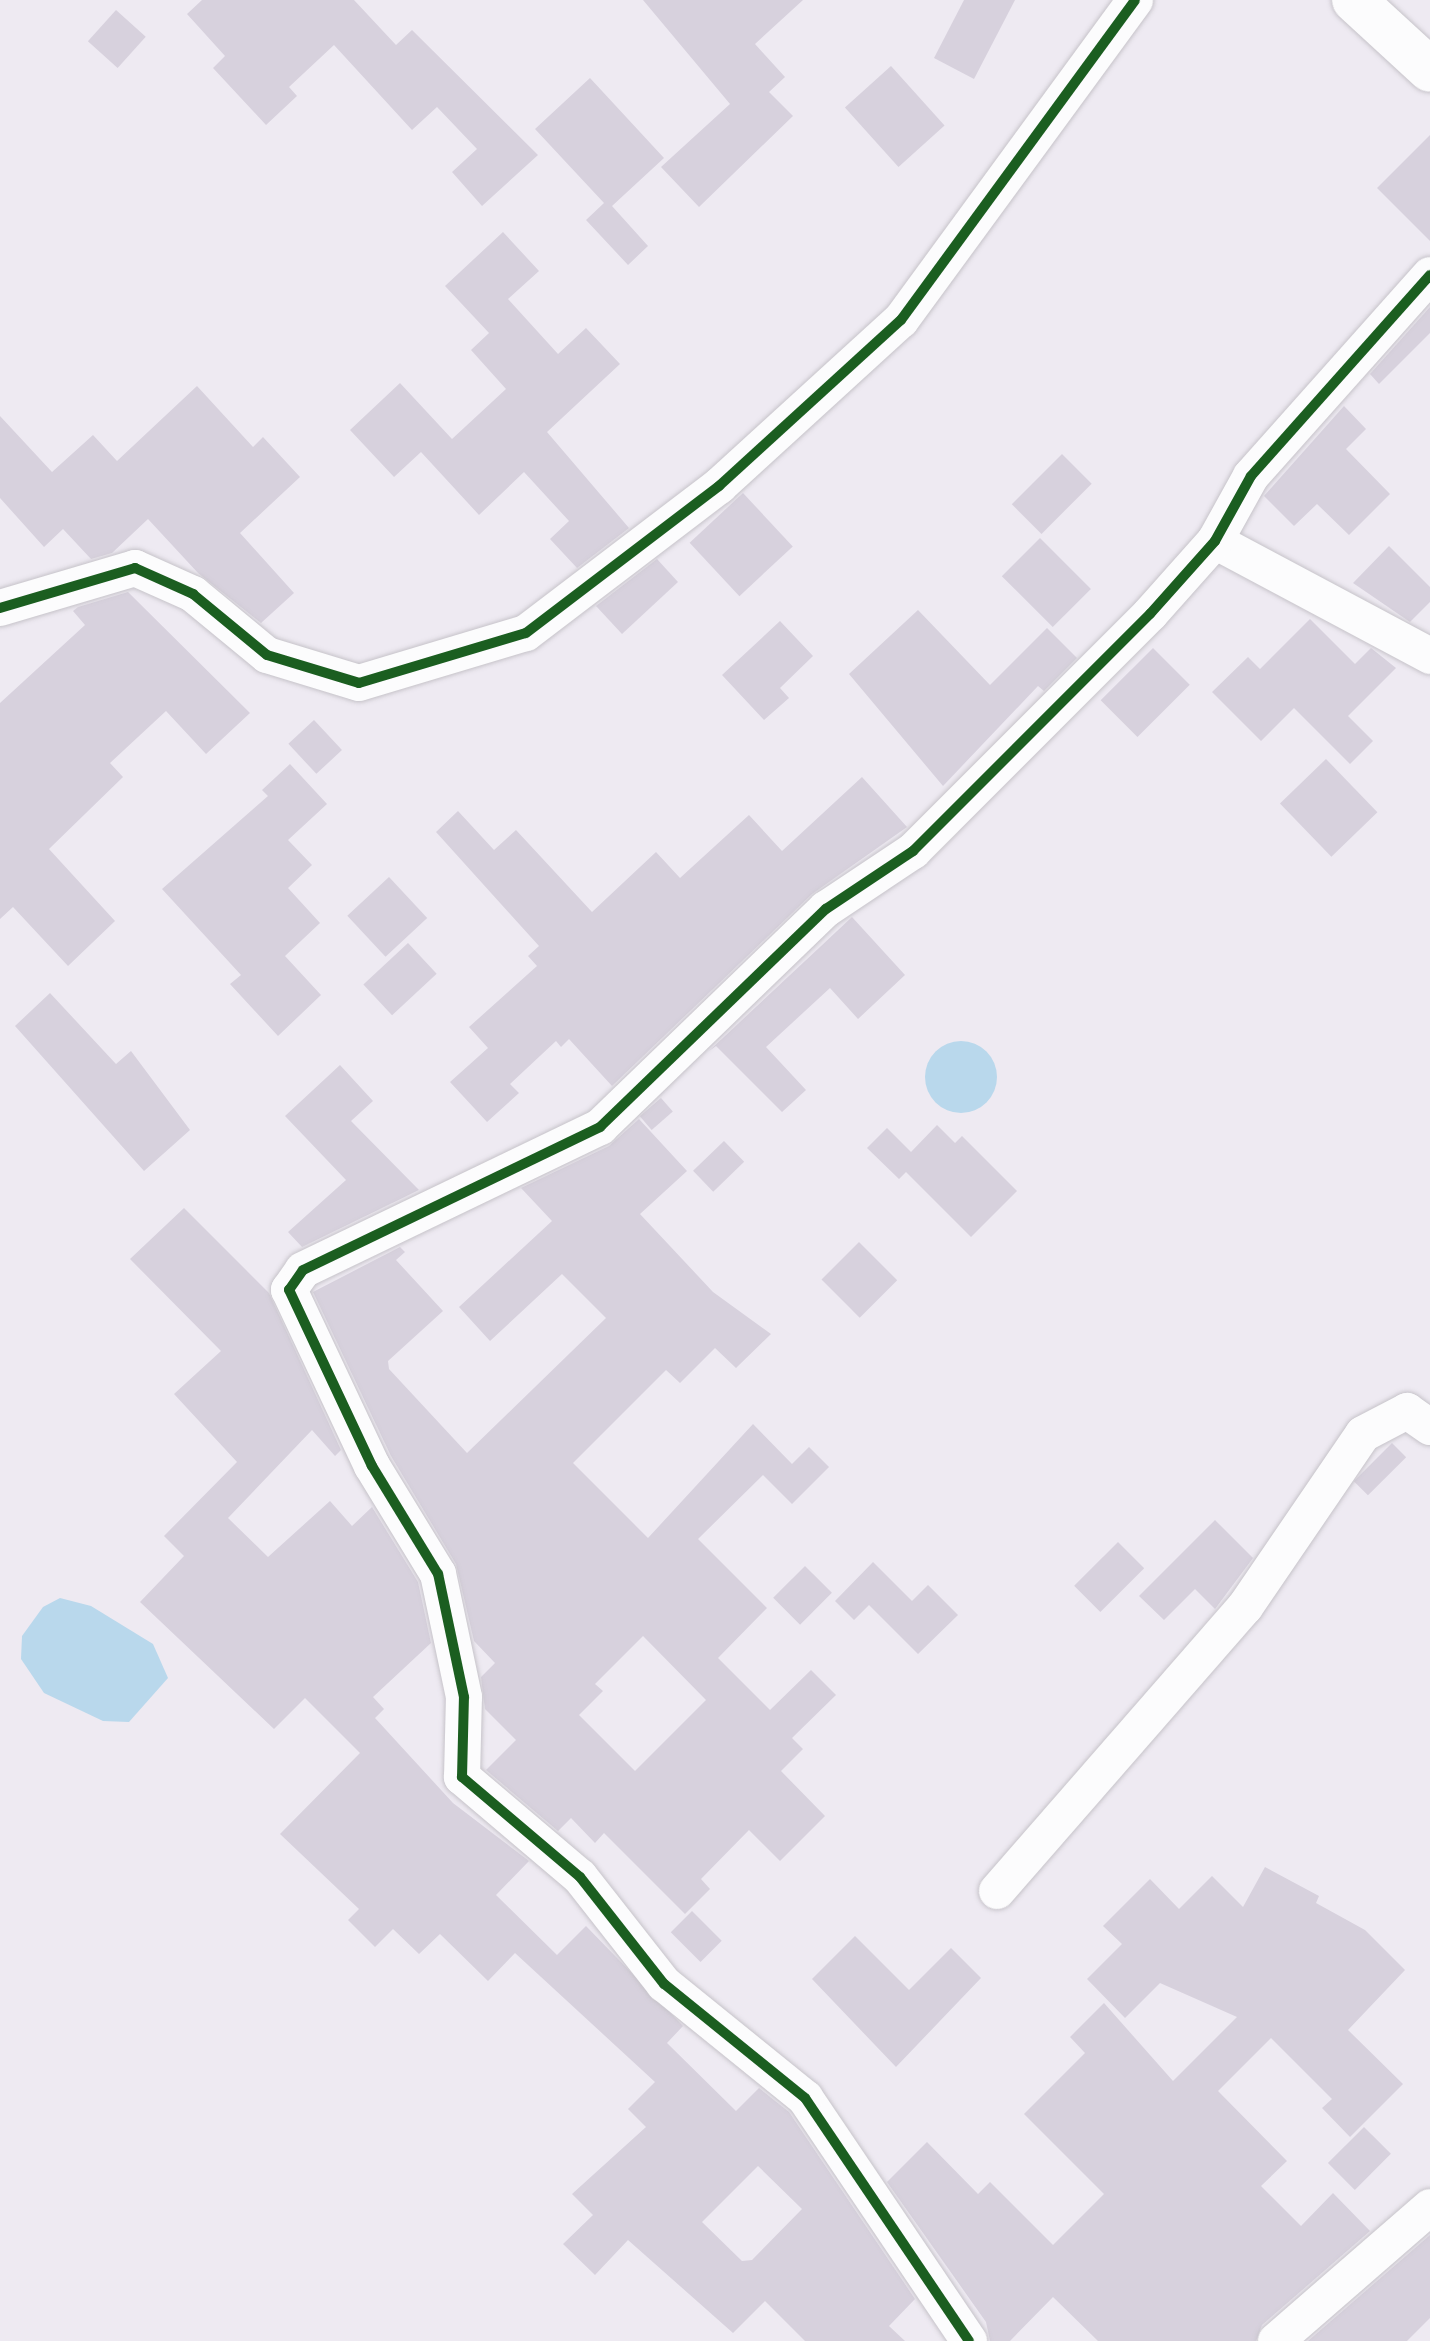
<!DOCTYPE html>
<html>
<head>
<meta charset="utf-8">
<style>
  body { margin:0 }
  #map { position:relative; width:1430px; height:2341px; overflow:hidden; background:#eeeaf2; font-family:"Asap Condensed",sans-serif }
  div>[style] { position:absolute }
  .water>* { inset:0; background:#b9d8ec }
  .round { border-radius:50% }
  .building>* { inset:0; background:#d7d1dd; transform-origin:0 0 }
  .roads { filter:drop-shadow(0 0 2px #c6c3c9) drop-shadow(0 0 2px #c6c3c9) }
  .minor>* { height:36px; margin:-18px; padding:0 18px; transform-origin:18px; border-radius:18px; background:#fcfcfd }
  .tertiary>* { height:44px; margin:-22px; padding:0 22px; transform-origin:22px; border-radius:22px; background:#fcfcfd }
  .cycleway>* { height:10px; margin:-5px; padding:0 5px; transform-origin:5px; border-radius:5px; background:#1b5e20 }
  span { translate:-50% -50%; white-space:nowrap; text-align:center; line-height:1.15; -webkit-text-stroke:6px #f9f6fe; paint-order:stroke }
</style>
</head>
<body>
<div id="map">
  <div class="water">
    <div class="round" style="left:925px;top:1041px;width:72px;height:72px"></div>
    <div style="clip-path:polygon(60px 1598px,91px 1606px,153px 1644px,168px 1678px,129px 1722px,103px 1721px,44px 1693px,21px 1659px,22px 1636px,43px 1607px)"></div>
  </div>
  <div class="building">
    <div style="clip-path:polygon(202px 0,354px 0,396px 45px,412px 30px,538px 155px,482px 206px,452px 172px,477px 149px,437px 107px,412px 130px,334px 45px,289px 87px,297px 96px,266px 125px,213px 68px,225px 56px,187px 14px)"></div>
    <div style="clip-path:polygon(643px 0,803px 0,755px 44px,785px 77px,769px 92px,793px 116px,699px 207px,661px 167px,730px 104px)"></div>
    <div style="clip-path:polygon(964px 0,1015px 0,974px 79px,934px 58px)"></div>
    <div style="left:116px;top:10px;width:40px;height:42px;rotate:42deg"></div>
    <div style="left:891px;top:66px;width:80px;height:62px;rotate:48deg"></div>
    <div style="clip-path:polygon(590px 78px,664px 158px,612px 206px,648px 246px,628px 265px,586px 220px,604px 203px,535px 129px)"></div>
    <div style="clip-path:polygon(1430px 135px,1430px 241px,1377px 188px)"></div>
    <div style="clip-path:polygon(503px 232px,539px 271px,508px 299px,558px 354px,586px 328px,620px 364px,547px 432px,629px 528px,577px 568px,550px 539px,569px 521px,524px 472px,479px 515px,421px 452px,394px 477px,350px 430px,400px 383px,452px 439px,506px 389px,471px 350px,489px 333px,445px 286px)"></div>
    <div style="clip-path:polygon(1430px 307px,1430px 333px,1379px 384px,1370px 374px)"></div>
    <div style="clip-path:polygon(197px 386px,253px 447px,263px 437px,300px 477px,240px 533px,294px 593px,261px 623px,198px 573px,148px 519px,112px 553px,91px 559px,63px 529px,44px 547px,0 498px,0 416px,52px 472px,93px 435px,117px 461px)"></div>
    <div style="clip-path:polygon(1344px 406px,1366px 429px,1346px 449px,1390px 494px,1349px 535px,1317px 504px,1294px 526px,1264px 496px)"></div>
    <div style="left:1062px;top:454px;width:42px;height:71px;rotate:45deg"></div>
    <div style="left:743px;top:493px;width:73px;height:73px;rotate:47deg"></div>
    <div style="left:1040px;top:538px;width:72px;height:54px;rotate:45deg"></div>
    <div style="clip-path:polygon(1389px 546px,1430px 587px,1430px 602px,1410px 622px,1353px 583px)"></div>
    <div style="clip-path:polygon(657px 559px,678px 582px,622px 634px,596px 606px)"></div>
    <div style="clip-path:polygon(128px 592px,250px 713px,206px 754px,166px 711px,110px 763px,123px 777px,49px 849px,115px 921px,68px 966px,13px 907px,0 919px,0 703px,85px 625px,73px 611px,78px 607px)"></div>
    <div style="clip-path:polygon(918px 610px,990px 685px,1047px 628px,1077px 658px,1044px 691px,1038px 686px,943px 786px,849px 674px)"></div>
    <div style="clip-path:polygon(1310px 619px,1355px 664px,1371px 648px,1396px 668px,1348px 716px,1373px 741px,1350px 764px,1294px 708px,1261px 741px,1212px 692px,1248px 657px,1260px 669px)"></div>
    <div style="clip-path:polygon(780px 621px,813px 656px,780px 688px,789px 698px,764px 720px,722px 675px)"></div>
    <div style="left:1153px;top:648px;width:52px;height:74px;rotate:45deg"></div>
    <div style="left:314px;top:720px;width:41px;height:35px;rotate:47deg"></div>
    <div style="left:1326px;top:759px;width:74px;height:64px;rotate:46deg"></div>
    <div style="clip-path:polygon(290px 764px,327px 804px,288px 840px,312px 865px,288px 888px,320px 923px,285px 956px,321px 995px,278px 1036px,230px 984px,241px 975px,162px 889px,268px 796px,262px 790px)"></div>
    <div style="clip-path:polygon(862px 777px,907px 827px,812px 894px,612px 1086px,569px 1039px,561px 1047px,556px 1041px,510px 1084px,519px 1093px,487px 1122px,450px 1082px,488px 1048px,469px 1027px,537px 966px,528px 956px,539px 946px,436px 832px,458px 811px,494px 850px,516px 830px,592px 912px,656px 852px,680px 878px,749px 815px,782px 851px)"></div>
    <div style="left:389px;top:877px;width:56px;height:57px;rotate:47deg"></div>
    <div style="clip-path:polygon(852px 917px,905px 975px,858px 1019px,830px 988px,766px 1047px,806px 1090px,782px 1112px,716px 1046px,709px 1051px)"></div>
    <div style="left:408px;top:943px;width:42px;height:61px;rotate:47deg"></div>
    <div style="clip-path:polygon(50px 993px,116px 1064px,131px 1051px,190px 1130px,144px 1171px,15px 1026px)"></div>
    <div style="clip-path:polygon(340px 1065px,373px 1101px,351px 1121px,419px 1190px,302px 1247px,288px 1232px,346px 1180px,285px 1116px)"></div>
    <div style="left:661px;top:1098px;width:18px;height:28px;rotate:49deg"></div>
    <div style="clip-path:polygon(evenodd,639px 1119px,687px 1171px,640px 1214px,713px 1292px,771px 1334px,736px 1368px,715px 1348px,680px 1383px,666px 1370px,573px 1463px,648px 1538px,753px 1424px,792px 1464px,809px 1447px,829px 1467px,792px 1504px,763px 1475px,698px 1539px,767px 1608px,718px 1658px,770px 1710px,811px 1670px,836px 1695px,792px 1738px,803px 1749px,781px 1771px,825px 1816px,780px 1861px,749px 1830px,701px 1879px,710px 1889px,685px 1914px,604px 1833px,595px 1843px,571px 1818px,558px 1831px,486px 1770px,516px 1740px,485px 1709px,481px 1677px,495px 1663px,474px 1641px,456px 1564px,391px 1456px,313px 1292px,400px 1247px,405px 1252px,396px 1260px,443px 1311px,388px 1361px,389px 1369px,467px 1453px,606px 1318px,562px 1274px,490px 1341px,459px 1307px,552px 1221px,521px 1188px,609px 1146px,639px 1119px,643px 1636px,706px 1700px,635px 1771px,579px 1715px,603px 1691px,595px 1684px,643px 1636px)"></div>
    <div style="clip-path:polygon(937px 1125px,955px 1143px,962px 1136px,1017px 1191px,971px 1237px,906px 1172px,899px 1179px,867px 1148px,887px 1128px,911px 1152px)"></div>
    <div style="left:724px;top:1141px;width:29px;height:43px;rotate:46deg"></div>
    <div style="clip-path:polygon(evenodd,184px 1208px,269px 1293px,341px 1450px,335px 1456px,312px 1430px,228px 1518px,268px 1557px,330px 1501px,352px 1526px,372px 1507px,418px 1582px,431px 1643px,373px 1697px,384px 1709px,375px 1718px,453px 1803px,529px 1861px,496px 1895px,557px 1955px,586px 1926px,683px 2026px,667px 2043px,736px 2111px,759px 2088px,789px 2112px,915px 2299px,889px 2326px,905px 2341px,805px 2341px,765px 2301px,733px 2333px,628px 2240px,595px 2275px,563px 2244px,593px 2215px,572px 2194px,646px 2127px,628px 2109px,655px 2082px,515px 1953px,488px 1981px,440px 1934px,419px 1954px,393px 1929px,375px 1947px,348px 1920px,359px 1909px,280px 1834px,360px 1753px,305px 1698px,274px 1729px,140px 1602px,184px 1556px,164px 1536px,237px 1462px,174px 1394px,221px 1351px,130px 1259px,184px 1208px,758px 2166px,802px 2209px,752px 2260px,742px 2261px,702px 2222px,758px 2166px)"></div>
    <div style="left:859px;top:1242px;width:54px;height:53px;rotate:45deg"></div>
    <div style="left:1392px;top:1443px;width:20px;height:54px;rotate:45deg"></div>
    <div style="clip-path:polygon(1215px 1520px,1253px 1558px,1215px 1609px,1195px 1589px,1164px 1620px,1139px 1596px)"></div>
    <div style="left:1118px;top:1542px;width:37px;height:62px;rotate:45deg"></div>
    <div style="clip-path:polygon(873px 1562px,912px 1601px,928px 1585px,958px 1615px,918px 1654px,869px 1605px,854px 1620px,835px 1601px)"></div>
    <div style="left:805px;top:1566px;width:38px;height:45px;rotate:45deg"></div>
    <div style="clip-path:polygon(1265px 1867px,1319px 1896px,1316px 1903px,1365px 1930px,1405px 1970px,1348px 2030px,1403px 2084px,1350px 2137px,1322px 2108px,1332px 2099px,1271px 2038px,1218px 2091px,1287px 2161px,1261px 2186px,1301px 2226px,1333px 2193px,1370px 2231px,1262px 2325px,1256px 2341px,1098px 2341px,1053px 2297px,1010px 2341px,990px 2341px,986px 2322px,887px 2182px,927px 2142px,978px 2194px,990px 2182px,1053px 2245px,1104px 2194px,1024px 2114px,1085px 2053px,1070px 2037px,1104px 2003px,1173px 2081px,1237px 2017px,1160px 1983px,1125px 2018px,1087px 1979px,1122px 1944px,1103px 1926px,1150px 1879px,1179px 1909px,1212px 1876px,1243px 1907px)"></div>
    <div style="left:692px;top:1911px;width:42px;height:30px;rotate:45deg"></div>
    <div style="clip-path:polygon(855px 1936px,909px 1990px,951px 1948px,981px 1978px,896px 2067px,812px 1979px)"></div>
    <div style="left:1364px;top:2127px;width:38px;height:51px;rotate:45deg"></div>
    <div style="clip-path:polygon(1430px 2235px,1430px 2318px,1407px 2341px,1308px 2341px)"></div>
  </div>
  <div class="roads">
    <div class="minor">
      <div style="left:1215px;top:541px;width:244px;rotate:28.1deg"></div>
      <div style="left:0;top:608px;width:141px;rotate:-16.5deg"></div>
      <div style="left:135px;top:568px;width:64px;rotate:24.1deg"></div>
      <div style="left:193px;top:594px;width:96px;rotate:39.5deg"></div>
      <div style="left:267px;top:655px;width:96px;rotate:16.9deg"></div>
      <div style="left:359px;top:683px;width:174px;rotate:-16.7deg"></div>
      <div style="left:526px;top:633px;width:243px;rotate:-37.3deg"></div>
      <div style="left:719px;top:486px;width:246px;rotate:-42.4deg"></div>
      <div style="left:901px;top:320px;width:396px;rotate:-53.8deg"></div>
      <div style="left:997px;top:1891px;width:377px;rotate:-48.9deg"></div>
      <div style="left:1245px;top:1607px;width:209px;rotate:-55.7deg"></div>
      <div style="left:1363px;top:1434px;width:50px;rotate:-27.6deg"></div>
      <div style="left:1407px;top:1411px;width:28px;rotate:35deg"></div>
      <div style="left:969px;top:2341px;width:293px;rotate:-124deg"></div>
      <div style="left:805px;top:2098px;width:181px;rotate:-141deg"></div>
      <div style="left:664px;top:1984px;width:136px;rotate:-128.1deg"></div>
      <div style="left:580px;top:1877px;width:155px;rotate:-139.7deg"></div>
      <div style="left:462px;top:1777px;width:80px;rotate:-88.6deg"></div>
      <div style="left:464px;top:1697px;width:126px;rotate:-101.9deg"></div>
      <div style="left:438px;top:1574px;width:127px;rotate:-121.4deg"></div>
      <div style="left:372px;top:1466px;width:195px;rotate:-115.2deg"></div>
      <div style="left:289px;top:1290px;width:24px;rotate:-55deg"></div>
      <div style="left:303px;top:1270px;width:330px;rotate:-25.7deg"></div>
      <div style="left:600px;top:1127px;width:314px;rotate:-44deg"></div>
      <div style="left:826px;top:909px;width:105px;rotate:-33.7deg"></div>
      <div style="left:913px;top:851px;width:335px;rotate:-45deg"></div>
      <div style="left:1150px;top:614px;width:98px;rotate:-48.3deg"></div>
      <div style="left:1215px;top:541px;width:74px;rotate:-61deg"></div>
      <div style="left:1251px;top:476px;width:269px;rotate:-48.3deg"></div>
      <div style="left:1276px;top:2341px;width:204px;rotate:-41deg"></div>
    </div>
    <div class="tertiary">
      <div style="left:1354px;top:0;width:103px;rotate:42.6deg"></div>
    </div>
  </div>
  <div class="cycleway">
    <div style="left:0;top:608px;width:141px;rotate:-16.5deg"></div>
    <div style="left:135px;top:568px;width:64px;rotate:24.1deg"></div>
    <div style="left:193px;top:594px;width:96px;rotate:39.5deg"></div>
    <div style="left:267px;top:655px;width:96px;rotate:16.9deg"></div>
    <div style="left:359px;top:683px;width:174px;rotate:-16.7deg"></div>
    <div style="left:526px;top:633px;width:243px;rotate:-37.3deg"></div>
    <div style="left:719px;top:486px;width:246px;rotate:-42.4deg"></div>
    <div style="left:901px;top:320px;width:396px;rotate:-53.8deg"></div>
    <div style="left:969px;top:2341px;width:293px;rotate:-124deg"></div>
    <div style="left:805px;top:2098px;width:181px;rotate:-141deg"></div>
    <div style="left:664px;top:1984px;width:136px;rotate:-128.1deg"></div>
    <div style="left:580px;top:1877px;width:155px;rotate:-139.7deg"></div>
    <div style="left:462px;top:1777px;width:80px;rotate:-88.6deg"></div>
    <div style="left:464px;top:1697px;width:126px;rotate:-101.9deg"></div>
    <div style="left:438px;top:1574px;width:127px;rotate:-121.4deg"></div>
    <div style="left:372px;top:1466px;width:195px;rotate:-115.2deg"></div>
    <div style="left:289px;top:1290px;width:24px;rotate:-55deg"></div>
    <div style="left:303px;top:1270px;width:330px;rotate:-25.7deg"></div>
    <div style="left:600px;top:1127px;width:314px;rotate:-44deg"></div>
    <div style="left:826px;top:909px;width:105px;rotate:-33.7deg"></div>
    <div style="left:913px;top:851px;width:335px;rotate:-45deg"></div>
    <div style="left:1150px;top:614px;width:98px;rotate:-48.3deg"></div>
    <div style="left:1215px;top:541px;width:74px;rotate:-61deg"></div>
    <div style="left:1251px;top:476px;width:269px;rotate:-48.3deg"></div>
  </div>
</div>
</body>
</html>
